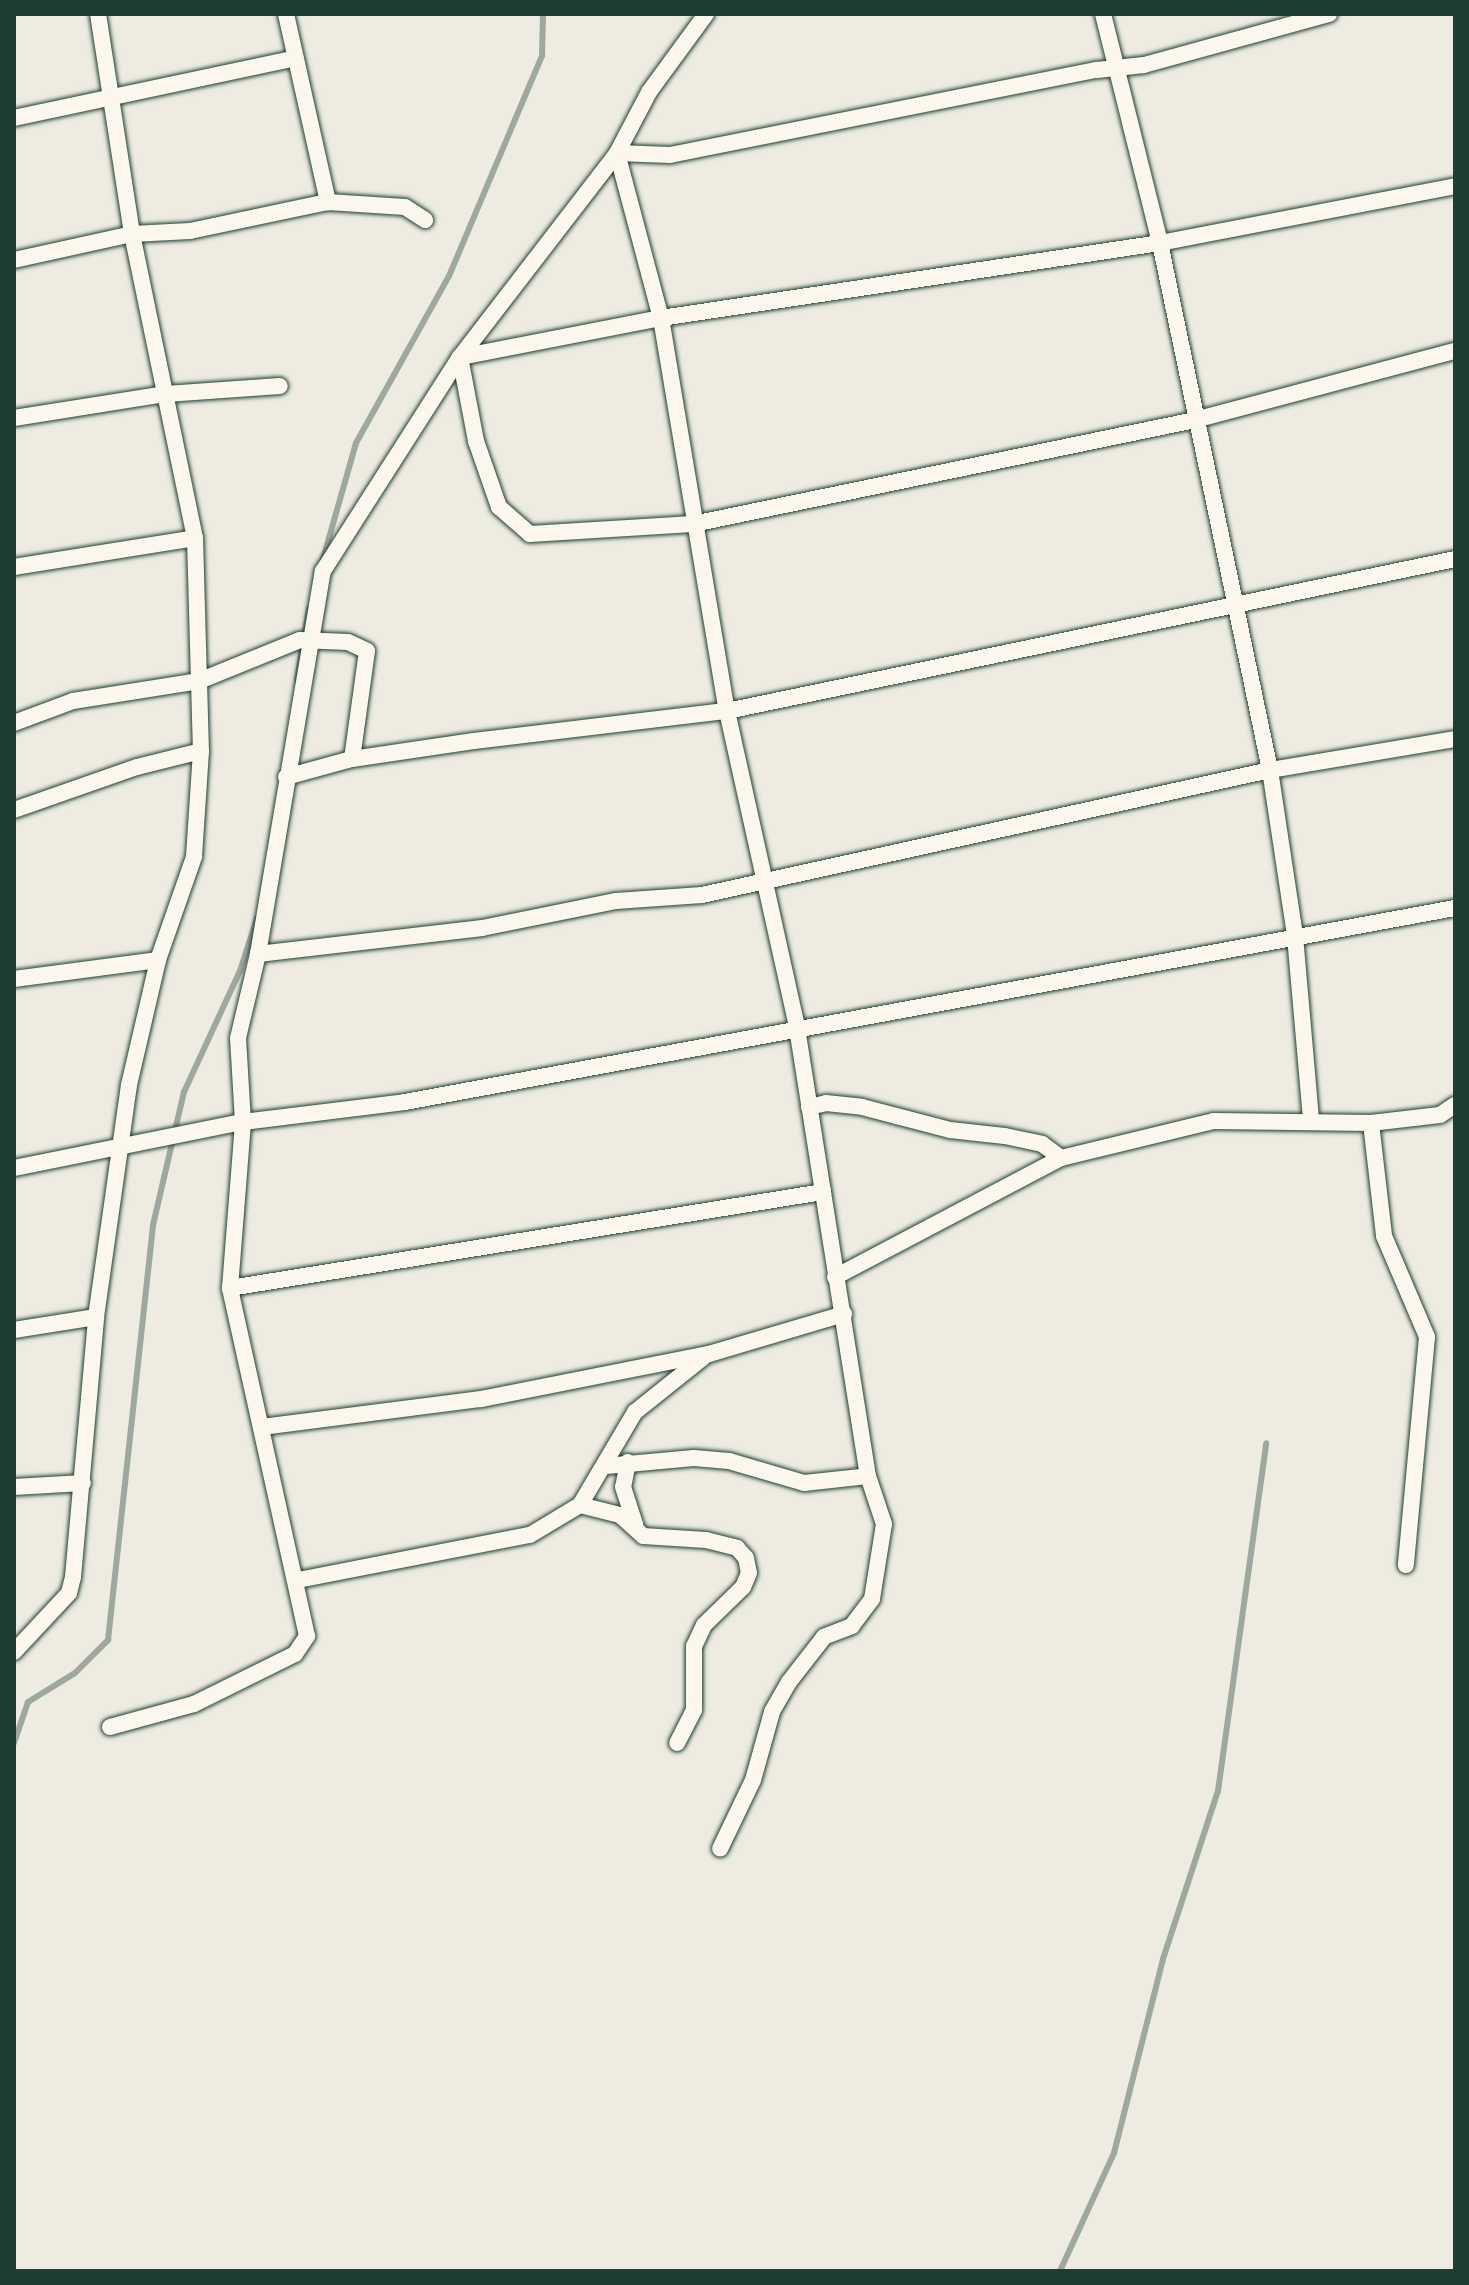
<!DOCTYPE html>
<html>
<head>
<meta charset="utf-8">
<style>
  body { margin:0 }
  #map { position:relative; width:1469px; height:2285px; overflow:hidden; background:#eeece1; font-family:"Indie Flower",sans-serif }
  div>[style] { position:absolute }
  .stream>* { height:6px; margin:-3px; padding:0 3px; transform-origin:3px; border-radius:3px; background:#9fa89f }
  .roads { filter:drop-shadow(0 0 2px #1f3d34) drop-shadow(0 0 2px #1f3d34) }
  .street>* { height:16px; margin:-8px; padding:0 8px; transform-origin:8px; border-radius:8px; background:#fbf7ec }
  span { translate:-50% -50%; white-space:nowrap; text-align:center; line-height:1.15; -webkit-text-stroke:7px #fbf7ec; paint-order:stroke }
  .frame { position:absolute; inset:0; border:16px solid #1f3d34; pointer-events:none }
</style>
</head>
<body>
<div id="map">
  <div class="stream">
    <div style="left:323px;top:559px;width:121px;rotate:-74.1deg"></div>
    <div style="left:356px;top:443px;width:191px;rotate:-60.9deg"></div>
    <div style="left:449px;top:276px;width:239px;rotate:-67.1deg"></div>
    <div style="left:542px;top:56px;width:42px;rotate:-88.6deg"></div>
    <div style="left:297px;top:680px;width:73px;rotate:-80.5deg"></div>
    <div style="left:14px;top:1743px;width:43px;rotate:-71.1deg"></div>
    <div style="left:28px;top:1702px;width:55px;rotate:-31.7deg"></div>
    <div style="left:75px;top:1673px;width:47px;rotate:-45deg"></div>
    <div style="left:108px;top:1640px;width:417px;rotate:-83.8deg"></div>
    <div style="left:153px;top:1225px;width:137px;rotate:-76.9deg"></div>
    <div style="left:184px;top:1092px;width:133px;rotate:-65.2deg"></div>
    <div style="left:240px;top:971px;width:56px;rotate:-72.2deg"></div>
    <div style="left:1060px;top:2271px;width:130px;rotate:-65.4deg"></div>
    <div style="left:1114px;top:2153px;width:200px;rotate:-75.8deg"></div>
    <div style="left:1163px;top:1959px;width:177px;rotate:-71.9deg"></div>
    <div style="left:1218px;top:1791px;width:351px;rotate:-82.1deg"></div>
  </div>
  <div class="roads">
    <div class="street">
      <div style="left:98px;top:14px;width:223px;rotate:81.2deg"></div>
      <div style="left:132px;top:234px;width:310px;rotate:78.3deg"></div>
      <div style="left:195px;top:538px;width:213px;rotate:88.4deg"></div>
      <div style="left:286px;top:14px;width:193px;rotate:77.4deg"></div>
      <div style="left:1103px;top:14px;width:236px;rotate:76deg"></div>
      <div style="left:1160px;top:243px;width:538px;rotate:78.21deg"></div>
      <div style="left:1270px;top:770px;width:168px;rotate:81.4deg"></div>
      <div style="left:1295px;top:936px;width:184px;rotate:85deg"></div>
      <div style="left:14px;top:118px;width:288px;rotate:-12deg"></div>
      <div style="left:617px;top:153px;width:171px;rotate:75.1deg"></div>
      <div style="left:661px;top:318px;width:399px;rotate:80.5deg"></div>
      <div style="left:727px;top:711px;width:325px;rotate:77.5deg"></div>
      <div style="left:797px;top:1028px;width:454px;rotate:81deg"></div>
      <div style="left:868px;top:1476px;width:51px;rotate:71.6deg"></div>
      <div style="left:884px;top:1524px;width:76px;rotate:99.1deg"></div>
      <div style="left:872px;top:1599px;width:34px;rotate:127deg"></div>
      <div style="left:852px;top:1626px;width:30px;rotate:159deg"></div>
      <div style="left:824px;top:1637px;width:57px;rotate:127.9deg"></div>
      <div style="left:789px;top:1682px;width:34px;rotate:120deg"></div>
      <div style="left:772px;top:1712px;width:71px;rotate:105.6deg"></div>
      <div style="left:753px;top:1780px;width:76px;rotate:115.6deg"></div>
      <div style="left:617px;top:153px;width:53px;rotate:2.2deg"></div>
      <div style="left:670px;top:155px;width:435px;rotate:-11.3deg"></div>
      <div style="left:1097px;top:70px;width:47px;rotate:-6.1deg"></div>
      <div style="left:1144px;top:65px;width:192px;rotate:-15.4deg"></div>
      <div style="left:14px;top:260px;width:121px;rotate:-12.4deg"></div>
      <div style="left:132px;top:234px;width:58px;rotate:-3deg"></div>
      <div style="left:190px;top:231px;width:141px;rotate:-11.9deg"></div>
      <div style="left:328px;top:202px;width:77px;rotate:3.7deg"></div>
      <div style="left:405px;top:207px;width:24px;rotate:33deg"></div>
      <div style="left:460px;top:357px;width:86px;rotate:79.2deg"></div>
      <div style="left:476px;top:441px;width:70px;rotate:70.8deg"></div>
      <div style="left:499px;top:507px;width:41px;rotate:41.1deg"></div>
      <div style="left:530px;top:534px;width:163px;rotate:-3.5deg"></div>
      <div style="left:693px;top:524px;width:513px;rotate:-11.7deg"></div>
      <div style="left:1195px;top:420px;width:269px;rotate:-14.9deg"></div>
      <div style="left:460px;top:357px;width:205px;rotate:-11deg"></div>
      <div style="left:661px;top:318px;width:505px;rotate:-8.55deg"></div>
      <div style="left:1160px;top:243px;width:300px;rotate:-10.9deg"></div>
      <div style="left:14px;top:418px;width:154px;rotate:-9deg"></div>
      <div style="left:166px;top:394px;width:114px;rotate:-4deg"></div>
      <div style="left:14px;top:567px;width:183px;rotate:-9.1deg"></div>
      <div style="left:14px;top:723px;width:63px;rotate:-20.4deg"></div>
      <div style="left:73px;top:701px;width:128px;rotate:-9deg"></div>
      <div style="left:199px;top:681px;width:109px;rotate:-22.1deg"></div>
      <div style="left:300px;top:640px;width:48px;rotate:2.4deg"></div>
      <div style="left:348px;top:642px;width:21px;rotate:25deg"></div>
      <div style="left:367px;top:651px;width:109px;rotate:97.9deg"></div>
      <div style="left:286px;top:777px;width:68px;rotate:-15.3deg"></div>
      <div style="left:352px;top:759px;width:123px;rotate:-8.4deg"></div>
      <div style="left:474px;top:741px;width:255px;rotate:-6.8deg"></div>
      <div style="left:727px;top:711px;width:744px;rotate:-11.79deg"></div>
      <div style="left:14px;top:810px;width:130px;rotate:-19.3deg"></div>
      <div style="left:137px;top:767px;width:66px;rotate:-14deg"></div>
      <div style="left:201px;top:751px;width:106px;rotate:93.8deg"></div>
      <div style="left:194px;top:857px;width:109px;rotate:109.3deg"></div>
      <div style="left:158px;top:960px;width:145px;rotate:172.5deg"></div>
      <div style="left:258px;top:954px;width:226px;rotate:-6.6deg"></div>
      <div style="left:482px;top:928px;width:137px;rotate:-11.4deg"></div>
      <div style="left:616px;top:901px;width:86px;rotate:-4deg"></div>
      <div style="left:702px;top:895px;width:582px;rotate:-12.41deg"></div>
      <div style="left:1270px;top:770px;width:188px;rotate:-9.5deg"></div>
      <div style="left:809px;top:1107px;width:17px;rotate:-13deg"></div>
      <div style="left:826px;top:1103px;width:36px;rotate:6deg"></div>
      <div style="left:862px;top:1107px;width:91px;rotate:14.6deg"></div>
      <div style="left:950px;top:1130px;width:55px;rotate:6.2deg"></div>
      <div style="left:1005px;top:1136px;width:38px;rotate:12deg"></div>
      <div style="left:1042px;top:1144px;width:24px;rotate:36deg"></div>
      <div style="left:1371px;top:1123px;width:114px;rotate:83.4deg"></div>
      <div style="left:1384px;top:1236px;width:110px;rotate:66.9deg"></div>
      <div style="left:1427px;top:1337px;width:229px;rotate:95.3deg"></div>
      <div style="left:14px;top:1168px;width:234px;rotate:-11.4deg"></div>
      <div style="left:243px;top:1122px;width:163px;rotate:-7deg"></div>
      <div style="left:405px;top:1102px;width:1068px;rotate:-10.47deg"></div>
      <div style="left:835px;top:1277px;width:255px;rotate:-27.8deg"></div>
      <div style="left:1061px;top:1158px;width:157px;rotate:-13.6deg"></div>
      <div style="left:1214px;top:1121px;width:157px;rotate:0.7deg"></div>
      <div style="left:1371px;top:1123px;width:69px;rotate:-6.6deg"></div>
      <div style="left:1440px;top:1115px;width:18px;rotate:-34deg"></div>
      <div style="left:230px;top:1288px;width:601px;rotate:-9.2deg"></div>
      <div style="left:14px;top:1330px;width:83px;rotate:-9deg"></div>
      <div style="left:262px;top:1427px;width:221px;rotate:-7.3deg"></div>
      <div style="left:481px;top:1399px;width:232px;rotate:-11.2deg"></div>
      <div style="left:709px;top:1354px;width:141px;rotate:-16.5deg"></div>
      <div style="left:628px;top:1462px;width:25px;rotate:101deg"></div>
      <div style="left:623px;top:1487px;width:40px;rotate:72deg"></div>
      <div style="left:606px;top:1466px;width:88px;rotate:-5.2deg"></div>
      <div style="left:694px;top:1458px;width:35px;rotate:5deg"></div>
      <div style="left:729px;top:1461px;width:78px;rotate:16.3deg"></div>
      <div style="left:804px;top:1483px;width:64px;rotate:-6.2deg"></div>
      <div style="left:14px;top:1487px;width:69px;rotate:-3.3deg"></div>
      <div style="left:580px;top:1505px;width:41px;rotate:14deg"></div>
      <div style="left:620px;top:1515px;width:31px;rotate:42deg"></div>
      <div style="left:643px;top:1536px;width:63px;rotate:3.6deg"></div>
      <div style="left:706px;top:1540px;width:32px;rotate:14deg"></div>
      <div style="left:737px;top:1548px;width:13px;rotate:48deg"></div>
      <div style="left:746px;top:1558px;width:15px;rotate:79deg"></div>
      <div style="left:749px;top:1573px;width:15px;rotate:113deg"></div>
      <div style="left:743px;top:1587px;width:54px;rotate:135.7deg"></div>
      <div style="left:704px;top:1625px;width:23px;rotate:115deg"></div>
      <div style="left:694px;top:1646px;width:64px;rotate:90deg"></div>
      <div style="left:694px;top:1710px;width:37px;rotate:117deg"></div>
      <div style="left:298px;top:1580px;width:236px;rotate:-11deg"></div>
      <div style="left:530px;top:1535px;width:58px;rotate:-31deg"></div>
      <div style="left:580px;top:1505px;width:108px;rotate:-59.4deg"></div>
      <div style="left:635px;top:1412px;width:88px;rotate:-38.6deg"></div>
      <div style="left:14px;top:1652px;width:81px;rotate:-47deg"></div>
      <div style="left:69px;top:1593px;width:16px;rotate:-76deg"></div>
      <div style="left:73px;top:1577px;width:261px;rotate:-84.9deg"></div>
      <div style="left:96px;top:1317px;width:234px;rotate:-81.9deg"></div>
      <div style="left:129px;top:1085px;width:128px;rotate:-76.9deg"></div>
      <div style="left:110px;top:1727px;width:87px;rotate:-15.3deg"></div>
      <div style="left:194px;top:1704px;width:113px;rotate:-26.3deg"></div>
      <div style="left:295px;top:1654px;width:22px;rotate:-56deg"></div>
      <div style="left:307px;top:1636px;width:356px;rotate:-102.5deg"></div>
      <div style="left:230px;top:1288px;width:167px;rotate:-85.5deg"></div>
      <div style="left:243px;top:1122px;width:84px;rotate:-93.4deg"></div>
      <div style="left:238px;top:1038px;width:86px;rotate:-76.6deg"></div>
      <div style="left:258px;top:954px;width:388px;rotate:-80.4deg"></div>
      <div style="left:323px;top:571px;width:254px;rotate:-57.4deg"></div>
      <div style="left:460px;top:357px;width:257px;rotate:-52.4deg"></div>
      <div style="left:617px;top:153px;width:69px;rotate:-62.3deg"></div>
      <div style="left:649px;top:92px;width:97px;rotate:-53.8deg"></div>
    </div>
  </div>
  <div class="frame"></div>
</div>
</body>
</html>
